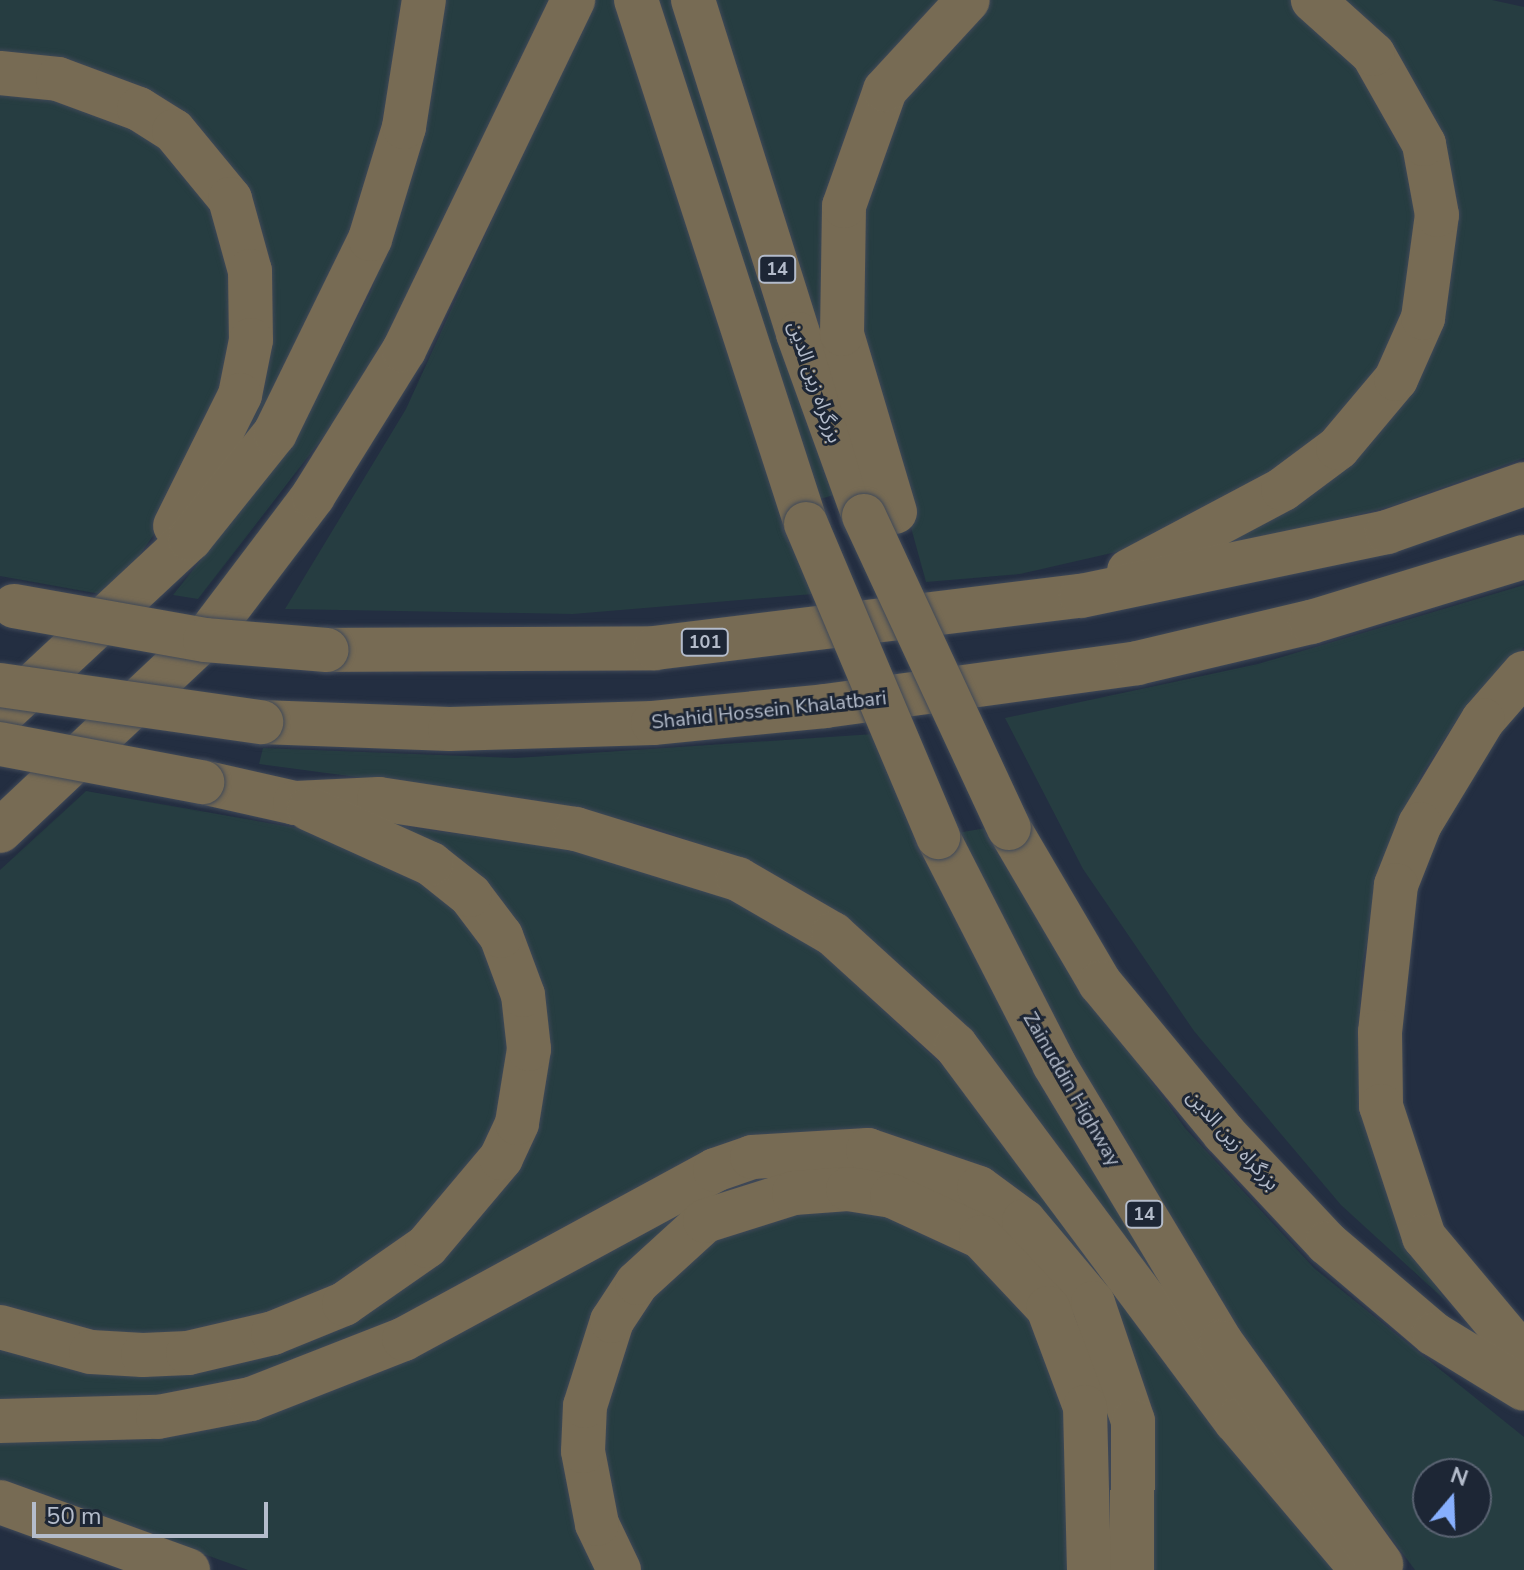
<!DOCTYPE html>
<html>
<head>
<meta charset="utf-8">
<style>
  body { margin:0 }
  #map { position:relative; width:1524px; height:1570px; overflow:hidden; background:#232e41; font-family:"Nunito Sans","Noto Sans Arabic",sans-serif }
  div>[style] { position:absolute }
  .green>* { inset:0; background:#263d41 }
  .roads { filter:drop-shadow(0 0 2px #404958) drop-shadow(0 0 2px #404958) }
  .highway>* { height:44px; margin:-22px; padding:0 22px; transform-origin:22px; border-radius:22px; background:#776b54 }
  .bridges { filter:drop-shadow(0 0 2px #404958) drop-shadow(0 0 2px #404958) }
  .highway-bridge>* { height:44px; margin:-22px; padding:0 22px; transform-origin:22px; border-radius:22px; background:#776b54 }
  span { translate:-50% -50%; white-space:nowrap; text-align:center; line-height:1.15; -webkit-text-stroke:6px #1d2635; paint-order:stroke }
  .shield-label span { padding:2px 6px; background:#1d2635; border:2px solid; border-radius:6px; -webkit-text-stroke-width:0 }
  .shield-label { font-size:18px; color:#b4bccb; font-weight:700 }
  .street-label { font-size:20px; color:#b4bccb }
  .north { position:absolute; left:1412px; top:1458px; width:80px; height:80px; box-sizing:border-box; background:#1d2635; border:2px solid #596271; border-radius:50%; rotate:19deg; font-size:22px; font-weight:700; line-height:32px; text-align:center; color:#b4bccb }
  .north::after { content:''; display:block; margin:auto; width:28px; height:36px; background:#87affd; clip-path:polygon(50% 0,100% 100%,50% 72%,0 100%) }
  .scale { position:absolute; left:32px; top:1502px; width:236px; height:36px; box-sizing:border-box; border:4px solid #b4bccb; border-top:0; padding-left:10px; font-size:24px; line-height:28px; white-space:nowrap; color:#b4bccb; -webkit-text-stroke:6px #1d2635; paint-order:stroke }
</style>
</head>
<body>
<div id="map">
  <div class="green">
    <div style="clip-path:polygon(0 0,405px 0,380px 132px,349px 235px,239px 456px,249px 402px,221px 169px,0 60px)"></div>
    <div style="clip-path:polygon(445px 0,552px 0,433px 257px,341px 414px,198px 599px,173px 595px,286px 453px,370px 294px,420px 151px)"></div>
    <div style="clip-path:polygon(592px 0,615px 0,813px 594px,573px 614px,285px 609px,406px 409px)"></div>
    <div style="clip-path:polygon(657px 0,675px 0,761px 292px,834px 495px,813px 501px)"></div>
    <div style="clip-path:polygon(710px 0,948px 0,841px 157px,886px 535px)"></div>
    <div style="clip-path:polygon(987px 0,1294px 0,1379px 82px,1420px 189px,1398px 350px,1315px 452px,1138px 547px,1020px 574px,926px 582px,851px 309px,876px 128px)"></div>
    <div style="clip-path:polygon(1333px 0,1492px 0,1524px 7px,1524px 458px,1392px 506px,1150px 568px,1332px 468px,1445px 240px)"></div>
    <div style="clip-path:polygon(0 80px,124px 110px,214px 196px,241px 344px,171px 510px,111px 596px,0 576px)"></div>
    <div style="clip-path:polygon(1524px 585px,1524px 647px,1462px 712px,1422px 774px,1383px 864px,1362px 967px,1358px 1054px,1375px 1161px,1415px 1256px,1446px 1301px,1341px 1205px,1194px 1031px,1083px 869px,1005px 718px,1258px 664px)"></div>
    <div style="clip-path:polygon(874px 734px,1253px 1415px,1074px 1181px,746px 861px,651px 827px,521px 799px,259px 764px,263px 748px,516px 758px)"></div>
    <div style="clip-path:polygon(86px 791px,325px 833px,452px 896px,504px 974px,510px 1106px,441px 1217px,287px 1316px,144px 1340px,0 1311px,0 870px)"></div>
    <div style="clip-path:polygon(375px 823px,566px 848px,723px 895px,815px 947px,952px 1074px,1335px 1570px,1147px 1570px,1116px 1311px,832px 1134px,421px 1311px,205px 1393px,0 1406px,0 1341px,165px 1369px,474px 1216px,536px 1000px)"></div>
    <div style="clip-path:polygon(evenodd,986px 828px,1057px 951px,1185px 1128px,1314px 1268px,1524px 1437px,1524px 1570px,1415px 1570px,1237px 1332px,1155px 1206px,951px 834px,986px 828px,1428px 1474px,1476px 1474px,1476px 1522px,1428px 1522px,1428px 1474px)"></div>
    <div style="clip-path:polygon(713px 1183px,720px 1200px,605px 1312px,603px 1570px,248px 1570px,0 1481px,0 1433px,176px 1426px)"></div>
    <div style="clip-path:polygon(860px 1201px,990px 1260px,1062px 1368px,1075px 1570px,630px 1570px,594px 1426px,632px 1308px,734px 1221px)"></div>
  </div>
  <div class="roads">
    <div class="highway">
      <div style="left:636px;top:0;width:551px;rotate:72.03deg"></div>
      <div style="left:693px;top:0;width:350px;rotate:72.5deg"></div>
      <div style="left:798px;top:334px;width:194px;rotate:70.1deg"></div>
      <div style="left:0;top:73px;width:58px;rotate:5.9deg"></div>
      <div style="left:58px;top:79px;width:86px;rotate:20.3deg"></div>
      <div style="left:139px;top:109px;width:41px;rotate:32.2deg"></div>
      <div style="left:174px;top:131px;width:88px;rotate:50.5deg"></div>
      <div style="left:230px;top:199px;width:75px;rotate:74.5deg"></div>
      <div style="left:250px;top:271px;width:69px;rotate:89.2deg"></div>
      <div style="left:251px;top:340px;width:56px;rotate:101.3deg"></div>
      <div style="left:240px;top:395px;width:146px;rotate:116.4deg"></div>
      <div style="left:895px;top:512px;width:186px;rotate:-106.6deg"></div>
      <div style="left:842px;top:334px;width:128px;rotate:-89.1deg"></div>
      <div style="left:844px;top:206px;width:123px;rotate:-70.5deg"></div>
      <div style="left:885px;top:90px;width:122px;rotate:-47.3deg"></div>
      <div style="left:1129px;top:571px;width:174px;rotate:-28deg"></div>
      <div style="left:1283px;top:489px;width:69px;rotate:-36.7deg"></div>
      <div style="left:1338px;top:448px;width:90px;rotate:-50deg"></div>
      <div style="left:1396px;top:379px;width:67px;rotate:-66.1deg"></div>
      <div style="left:1423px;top:318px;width:104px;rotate:-82.3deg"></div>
      <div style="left:1437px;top:215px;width:72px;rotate:-100.4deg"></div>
      <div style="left:1424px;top:144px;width:103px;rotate:-119.5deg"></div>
      <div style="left:1373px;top:54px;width:81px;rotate:-138deg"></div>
      <div style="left:327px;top:650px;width:328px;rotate:-0.3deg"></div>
      <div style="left:655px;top:648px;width:429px;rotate:-7deg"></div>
      <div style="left:1081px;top:596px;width:313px;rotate:-11.8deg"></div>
      <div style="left:1387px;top:532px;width:145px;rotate:-19.3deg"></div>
      <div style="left:1524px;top:673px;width:62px;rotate:131.1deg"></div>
      <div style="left:1483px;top:720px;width:122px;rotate:121.2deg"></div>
      <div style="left:1420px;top:824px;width:66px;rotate:111.5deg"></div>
      <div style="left:1396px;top:885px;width:148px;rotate:96.2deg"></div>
      <div style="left:1380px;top:1032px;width:74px;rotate:89.2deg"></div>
      <div style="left:1381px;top:1106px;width:138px;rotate:71.8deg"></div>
      <div style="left:1424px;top:1237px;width:155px;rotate:50deg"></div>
      <div style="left:0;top:716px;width:260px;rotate:-43deg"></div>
      <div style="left:190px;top:539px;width:136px;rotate:-51.3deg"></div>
      <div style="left:275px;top:433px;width:216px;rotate:-63.9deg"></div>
      <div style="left:370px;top:239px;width:117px;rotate:-73.1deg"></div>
      <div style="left:404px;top:127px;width:129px;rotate:-81.1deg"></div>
      <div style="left:261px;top:722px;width:189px;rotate:2.1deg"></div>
      <div style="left:450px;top:729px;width:203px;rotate:-1.7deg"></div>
      <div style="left:653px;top:723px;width:173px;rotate:-5.6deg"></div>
      <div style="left:825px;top:706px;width:315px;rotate:-7.8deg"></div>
      <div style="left:1137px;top:663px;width:179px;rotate:-13.3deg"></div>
      <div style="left:1311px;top:622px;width:223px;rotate:-17deg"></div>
      <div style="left:202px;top:782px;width:95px;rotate:12.7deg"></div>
      <div style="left:295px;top:803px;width:84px;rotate:-2.7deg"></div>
      <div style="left:379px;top:799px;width:199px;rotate:8.7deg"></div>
      <div style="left:576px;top:829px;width:170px;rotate:17.2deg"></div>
      <div style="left:738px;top:879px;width:110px;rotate:30.1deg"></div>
      <div style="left:833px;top:934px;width:166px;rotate:42.3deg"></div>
      <div style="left:956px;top:1046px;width:468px;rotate:53.3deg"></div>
      <div style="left:1236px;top:1421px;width:195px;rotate:49.8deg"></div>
      <div style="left:1009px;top:828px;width:180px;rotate:59.6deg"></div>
      <div style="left:1100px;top:983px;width:195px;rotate:50.4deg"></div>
      <div style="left:1224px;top:1133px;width:151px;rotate:46.9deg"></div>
      <div style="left:1327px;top:1243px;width:140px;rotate:40.4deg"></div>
      <div style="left:1434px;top:1334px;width:105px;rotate:31.4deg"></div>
      <div style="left:0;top:831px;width:286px;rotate:-43.3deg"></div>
      <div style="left:208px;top:635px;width:174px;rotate:-52.9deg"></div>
      <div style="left:313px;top:496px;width:172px;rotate:-58.1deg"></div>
      <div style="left:404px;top:350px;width:389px;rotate:-64.2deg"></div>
      <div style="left:938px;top:837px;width:255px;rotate:62.9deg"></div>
      <div style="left:1054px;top:1064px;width:324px;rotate:59deg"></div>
      <div style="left:1221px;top:1342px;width:274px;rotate:54.2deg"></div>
      <div style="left:0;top:1327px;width:94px;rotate:15.4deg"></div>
      <div style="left:91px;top:1352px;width:52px;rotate:3.3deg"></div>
      <div style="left:143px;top:1355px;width:45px;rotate:-2.5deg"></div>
      <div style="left:188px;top:1353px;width:87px;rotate:-13.2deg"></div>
      <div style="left:273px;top:1333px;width:77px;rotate:-22.2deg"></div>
      <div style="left:344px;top:1304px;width:101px;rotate:-34.9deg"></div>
      <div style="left:427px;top:1246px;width:115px;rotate:-49.9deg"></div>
      <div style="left:501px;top:1158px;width:38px;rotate:-65deg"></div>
      <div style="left:517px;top:1123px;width:75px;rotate:-80.8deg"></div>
      <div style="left:529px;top:1049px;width:54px;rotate:-96.3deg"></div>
      <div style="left:523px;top:995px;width:63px;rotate:-110.4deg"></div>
      <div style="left:501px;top:936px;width:51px;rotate:-127.1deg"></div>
      <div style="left:470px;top:895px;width:50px;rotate:-141.5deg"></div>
      <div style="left:431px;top:864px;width:134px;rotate:-155.7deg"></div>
      <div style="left:0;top:1421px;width:158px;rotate:-1.5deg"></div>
      <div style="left:158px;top:1417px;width:95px;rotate:-11deg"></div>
      <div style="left:251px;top:1399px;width:164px;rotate:-21.4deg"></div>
      <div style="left:404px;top:1339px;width:354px;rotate:-28.5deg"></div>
      <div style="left:715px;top:1170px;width:39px;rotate:-19deg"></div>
      <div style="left:752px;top:1157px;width:116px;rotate:-3.5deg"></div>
      <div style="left:868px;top:1150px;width:117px;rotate:18.9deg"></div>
      <div style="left:979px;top:1188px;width:56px;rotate:36.3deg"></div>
      <div style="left:1024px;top:1221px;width:107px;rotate:49.9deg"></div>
      <div style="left:1093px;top:1303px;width:125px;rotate:71.3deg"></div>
      <div style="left:1133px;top:1421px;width:149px;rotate:90.4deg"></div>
      <div style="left:0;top:1502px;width:200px;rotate:19.9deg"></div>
      <div style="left:619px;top:1570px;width:51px;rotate:-115.6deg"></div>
      <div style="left:597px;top:1524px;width:74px;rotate:-100.9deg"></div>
      <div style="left:583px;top:1451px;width:45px;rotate:-87.5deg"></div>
      <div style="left:585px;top:1406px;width:89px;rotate:-72.4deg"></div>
      <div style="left:612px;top:1321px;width:45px;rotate:-56.7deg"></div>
      <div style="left:637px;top:1283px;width:92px;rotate:-42.4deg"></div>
      <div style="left:705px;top:1221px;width:93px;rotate:-17.5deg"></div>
      <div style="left:794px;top:1193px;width:54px;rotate:-4.2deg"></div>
      <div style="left:848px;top:1189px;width:45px;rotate:9deg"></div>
      <div style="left:892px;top:1196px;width:98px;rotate:24.7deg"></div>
      <div style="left:981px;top:1237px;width:98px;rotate:46.7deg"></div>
      <div style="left:1048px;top:1308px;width:106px;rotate:69.5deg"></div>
      <div style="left:1085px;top:1407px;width:163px;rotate:88.6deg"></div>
    </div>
  </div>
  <div class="bridges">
    <div class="highway-bridge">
      <div style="left:864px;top:516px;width:344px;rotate:65.1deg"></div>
      <div style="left:806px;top:524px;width:340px;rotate:67.1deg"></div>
      <div style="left:14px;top:606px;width:194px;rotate:10.1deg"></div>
      <div style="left:205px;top:640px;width:122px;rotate:4.7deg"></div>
      <div style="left:0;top:685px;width:264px;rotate:8.1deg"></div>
      <div style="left:0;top:744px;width:206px;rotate:10.7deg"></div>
    </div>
  </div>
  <div class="shield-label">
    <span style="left:777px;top:269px">14</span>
    <span style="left:705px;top:642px">101</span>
    <span style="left:1144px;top:1214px">14</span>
  </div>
  <div class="street-label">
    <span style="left:815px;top:382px;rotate:71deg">بزرگراه زین الدین</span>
    <span style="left:769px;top:710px;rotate:-6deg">Shahid Hossein Khalatbari</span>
    <span style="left:1072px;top:1089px;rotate:60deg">Zainuddin Highway</span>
    <span style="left:1233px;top:1140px;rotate:48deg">بزرگراه زین الدین</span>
  </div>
  <div class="north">N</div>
  <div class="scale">50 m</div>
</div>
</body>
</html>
